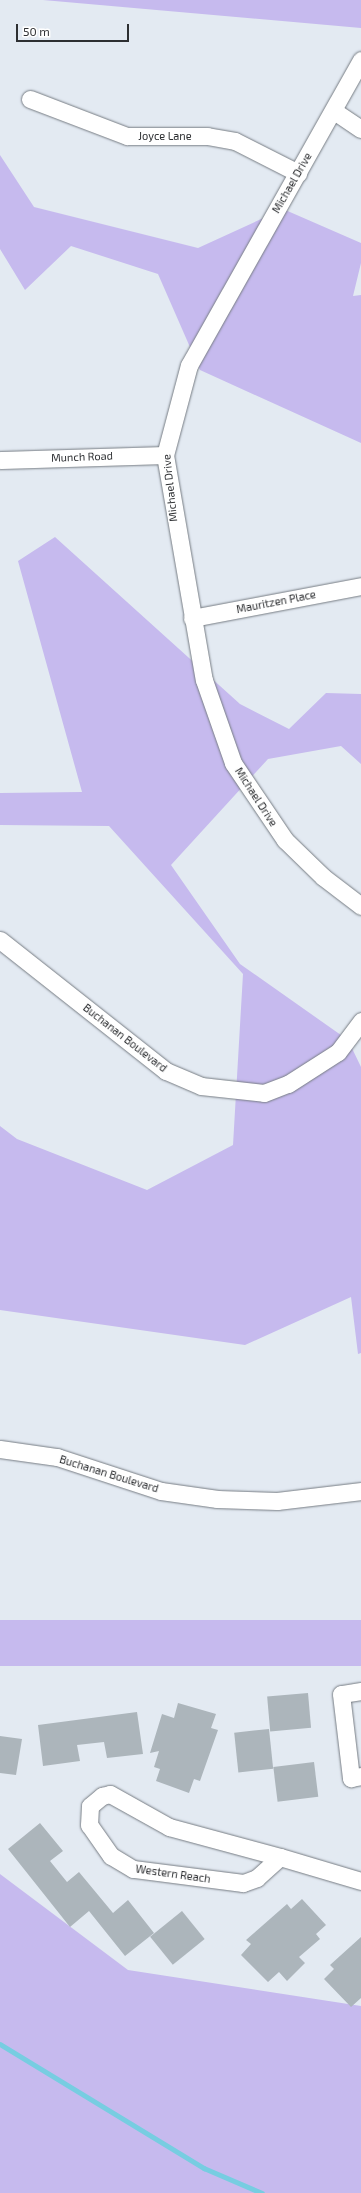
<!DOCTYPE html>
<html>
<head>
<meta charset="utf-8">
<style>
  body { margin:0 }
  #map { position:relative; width:361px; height:2193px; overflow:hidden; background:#e3eaf2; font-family:"Exo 2",sans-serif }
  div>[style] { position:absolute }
  .green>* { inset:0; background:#c6baee; transform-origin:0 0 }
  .stream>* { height:4.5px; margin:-2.25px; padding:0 2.25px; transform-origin:2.25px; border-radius:2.25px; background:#77cde1 }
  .building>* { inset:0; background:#acb5bb; transform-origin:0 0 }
  .roads { filter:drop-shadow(0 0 1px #767c83) drop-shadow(0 0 1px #767c83) }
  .minor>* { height:17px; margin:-8.5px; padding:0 8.5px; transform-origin:8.5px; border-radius:8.5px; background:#fff }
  span { translate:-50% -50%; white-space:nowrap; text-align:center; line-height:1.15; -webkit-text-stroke:3px #fff; paint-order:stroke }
  .street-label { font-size:11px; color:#2d2f32 }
  .scale { position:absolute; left:16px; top:24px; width:113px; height:18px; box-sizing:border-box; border:2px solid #2d2f32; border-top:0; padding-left:5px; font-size:12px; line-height:14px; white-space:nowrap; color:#2d2f32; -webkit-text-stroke:3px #fff; paint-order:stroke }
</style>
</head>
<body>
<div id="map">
  <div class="green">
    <div style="clip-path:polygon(43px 0,361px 0,361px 28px)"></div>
    <div style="clip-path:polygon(0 155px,34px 207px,198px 248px,283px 209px,361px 243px,361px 263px,353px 296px,361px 295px,361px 443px,200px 370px,158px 274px,71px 246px,25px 290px,0 249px)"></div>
    <div style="clip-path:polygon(55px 537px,240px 704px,289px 729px,326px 693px,361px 694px,361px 764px,341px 746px,268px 759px,171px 865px,240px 964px,348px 1040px,361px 1067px,361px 1353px,358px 1354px,351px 1297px,245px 1345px,0 1310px,0 1126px,17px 1139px,147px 1190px,233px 1145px,243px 974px,109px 826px,0 825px,0 793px,82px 792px,18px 561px)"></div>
    <div style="left:361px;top:1620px;width:46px;height:363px;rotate:90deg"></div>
    <div style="clip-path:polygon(0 1874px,128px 1970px,361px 2006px,361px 2193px,0 2193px)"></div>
  </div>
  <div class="stream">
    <div style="left:0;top:2044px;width:239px;rotate:31.3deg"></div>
    <div style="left:204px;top:2168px;width:63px;rotate:23.3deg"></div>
  </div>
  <div class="building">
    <div style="left:308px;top:1693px;width:35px;height:41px;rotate:85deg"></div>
    <div style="clip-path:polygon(178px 1703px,216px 1714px,211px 1728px,218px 1730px,200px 1781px,194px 1779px,189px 1793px,156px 1781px,160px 1769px,154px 1767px,159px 1751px,150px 1753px,162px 1714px,174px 1718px)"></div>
    <div style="clip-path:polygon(137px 1712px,143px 1754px,107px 1758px,104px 1742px,77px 1745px,80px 1761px,43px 1766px,38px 1725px)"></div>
    <div style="left:269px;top:1729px;width:40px;height:35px;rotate:84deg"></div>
    <div style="clip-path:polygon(0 1736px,22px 1739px,16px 1775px,0 1773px)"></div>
    <div style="left:314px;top:1762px;width:35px;height:41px;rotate:83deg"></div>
    <div style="clip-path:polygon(40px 1823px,63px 1851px,50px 1861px,67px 1882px,79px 1872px,113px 1913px,128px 1900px,154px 1933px,125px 1956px,89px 1911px,70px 1927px,8px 1849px)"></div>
    <div style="clip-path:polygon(302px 1899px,326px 1925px,316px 1934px,320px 1939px,299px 1957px,305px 1963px,287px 1981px,279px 1972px,268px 1982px,241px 1955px,251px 1944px,246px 1940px,287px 1904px,291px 1909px)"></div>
    <div style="left:182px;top:1911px;width:36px;height:41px;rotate:51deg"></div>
    <div style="clip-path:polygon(361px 1937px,361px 1998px,351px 2007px,324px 1979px,334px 1969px,330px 1965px)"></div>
  </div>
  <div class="roads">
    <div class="minor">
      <div style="left:361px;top:60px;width:350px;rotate:119.4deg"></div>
      <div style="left:189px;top:365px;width:93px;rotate:104.9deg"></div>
      <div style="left:165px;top:455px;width:228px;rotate:80.2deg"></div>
      <div style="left:204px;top:680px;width:88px;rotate:70.7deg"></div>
      <div style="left:233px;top:763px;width:93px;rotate:56deg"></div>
      <div style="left:285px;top:840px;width:53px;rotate:44.2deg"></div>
      <div style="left:323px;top:877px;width:48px;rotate:37.3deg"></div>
      <div style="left:30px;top:99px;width:104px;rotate:20.9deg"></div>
      <div style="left:127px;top:136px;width:80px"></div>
      <div style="left:207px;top:136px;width:28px;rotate:10deg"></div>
      <div style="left:235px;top:141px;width:71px;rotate:26.9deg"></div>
      <div style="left:334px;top:111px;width:32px;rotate:34deg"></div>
      <div style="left:0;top:460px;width:165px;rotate:-1.7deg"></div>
      <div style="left:192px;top:618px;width:172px;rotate:-10.7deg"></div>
      <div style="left:0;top:940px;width:211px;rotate:38.3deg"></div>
      <div style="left:166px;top:1071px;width:38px;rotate:23deg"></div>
      <div style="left:201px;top:1086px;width:63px;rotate:6.3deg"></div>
      <div style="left:264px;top:1093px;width:26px;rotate:-21deg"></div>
      <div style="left:288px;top:1084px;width:59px;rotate:-32.6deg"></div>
      <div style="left:338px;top:1052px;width:39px;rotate:-53deg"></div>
      <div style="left:0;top:1449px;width:58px;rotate:8deg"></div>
      <div style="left:57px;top:1457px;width:109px;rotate:18.1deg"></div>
      <div style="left:161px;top:1491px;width:57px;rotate:8.1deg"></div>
      <div style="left:217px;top:1499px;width:60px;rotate:1.9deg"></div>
      <div style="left:277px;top:1501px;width:85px;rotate:-6.8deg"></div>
      <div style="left:361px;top:1691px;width:20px;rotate:171deg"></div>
      <div style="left:341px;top:1694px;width:85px;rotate:83.2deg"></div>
      <div style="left:351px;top:1778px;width:10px;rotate:-11deg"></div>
      <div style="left:110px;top:1794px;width:68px;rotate:29.2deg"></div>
      <div style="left:169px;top:1827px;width:115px;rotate:15.1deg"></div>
      <div style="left:280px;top:1857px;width:31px;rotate:138deg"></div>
      <div style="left:257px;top:1878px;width:15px;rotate:160deg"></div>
      <div style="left:243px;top:1883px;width:111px;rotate:-172.7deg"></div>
      <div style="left:133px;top:1869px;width:26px;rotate:-149deg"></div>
      <div style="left:111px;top:1856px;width:38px;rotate:-125deg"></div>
      <div style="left:89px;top:1825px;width:19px;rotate:-87deg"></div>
      <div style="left:90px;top:1806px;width:16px;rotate:-40deg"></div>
      <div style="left:102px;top:1796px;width:8px;rotate:-14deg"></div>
      <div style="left:280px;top:1857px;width:84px;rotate:16.5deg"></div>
    </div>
  </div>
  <div class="street-label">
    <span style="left:165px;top:136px">Joyce Lane</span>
    <span style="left:292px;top:183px;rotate:-60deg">Michael Drive</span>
    <span style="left:82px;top:457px;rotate:-2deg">Munch Road</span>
    <span style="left:170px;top:488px;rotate:-96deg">Michael Drive</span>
    <span style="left:276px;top:602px;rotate:-11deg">Mauritzen Place</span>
    <span style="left:256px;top:797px;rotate:57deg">Michael Drive</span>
    <span style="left:125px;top:1038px;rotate:38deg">Buchanan Boulevard</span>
    <span style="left:109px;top:1474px;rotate:17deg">Buchanan Boulevard</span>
    <span style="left:173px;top:1874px;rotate:8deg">Western Reach</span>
  </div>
  <div class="scale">50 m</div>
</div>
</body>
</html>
